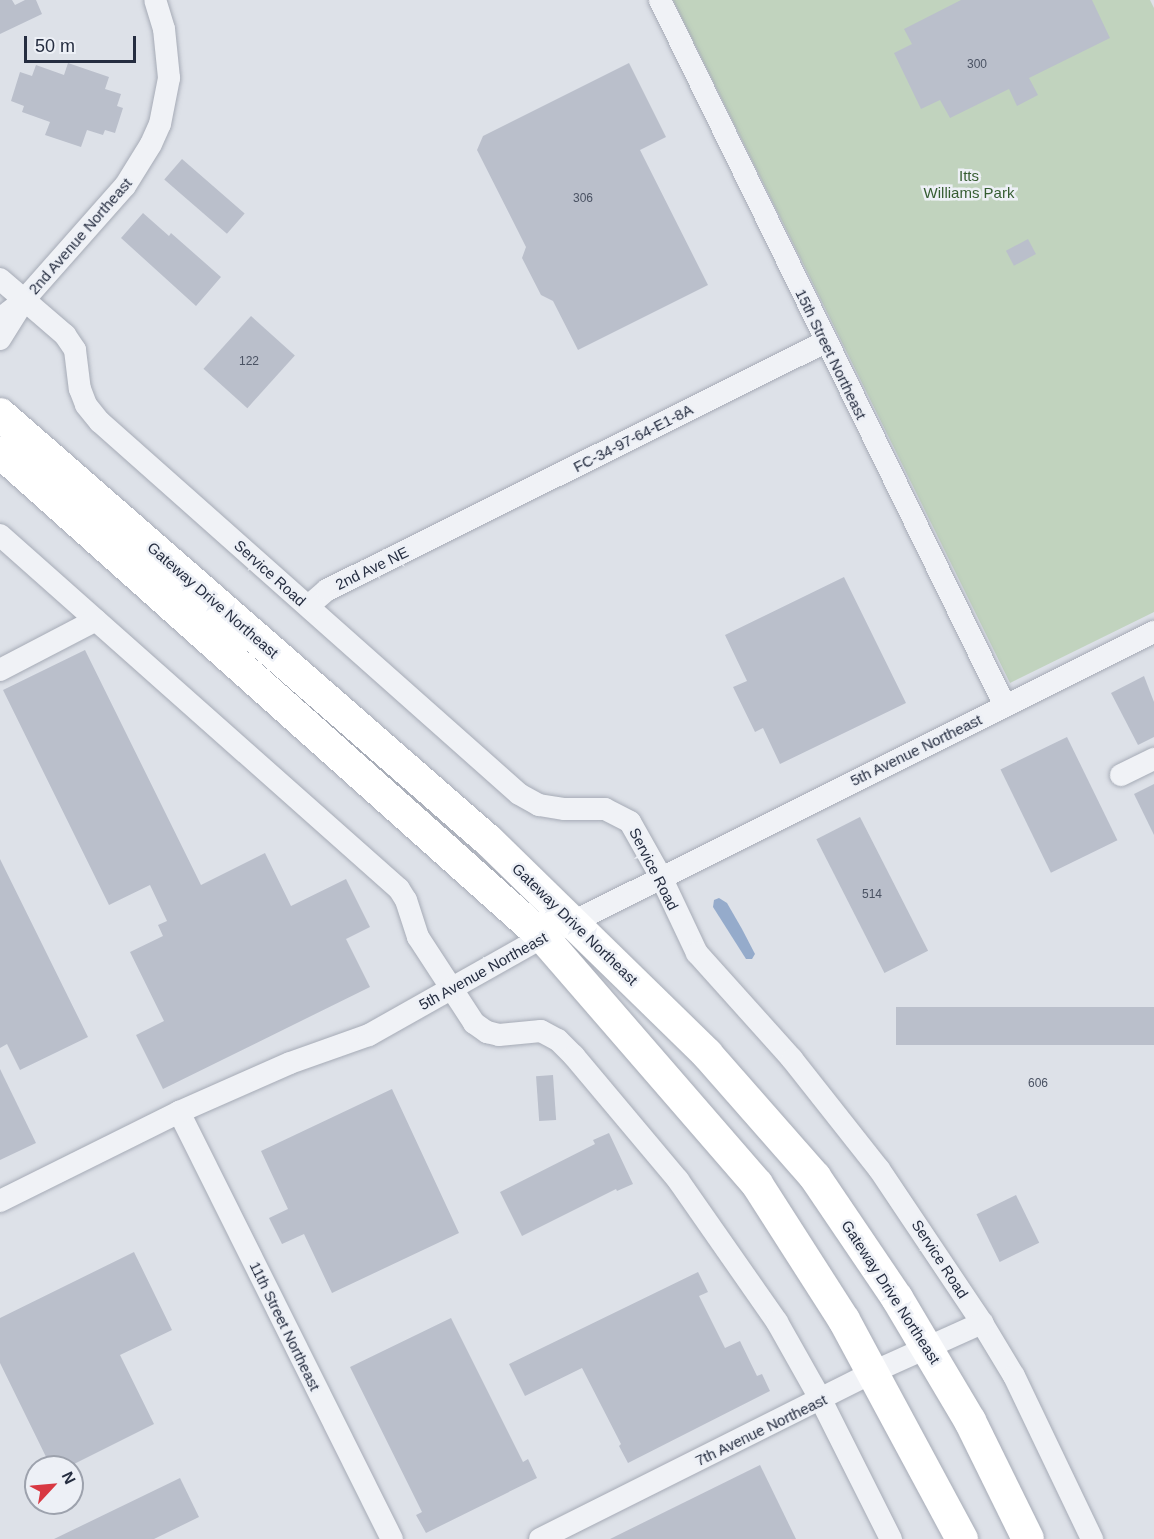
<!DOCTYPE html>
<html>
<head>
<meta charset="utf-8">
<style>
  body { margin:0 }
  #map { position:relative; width:1154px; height:1539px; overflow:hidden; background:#dde1e8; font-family:Helvetica,sans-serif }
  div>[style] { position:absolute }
  .green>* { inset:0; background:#c1d3be }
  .water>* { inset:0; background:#95abcb }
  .building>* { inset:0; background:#babfcb; transform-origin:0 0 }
  .roads { filter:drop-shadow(0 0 2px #a6abb6) drop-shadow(0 0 2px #a6abb6) }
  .minor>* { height:22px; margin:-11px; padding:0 11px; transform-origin:11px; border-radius:11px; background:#f0f2f6 }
  .highway>* { height:32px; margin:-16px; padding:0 16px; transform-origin:16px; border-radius:16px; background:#fff }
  span { translate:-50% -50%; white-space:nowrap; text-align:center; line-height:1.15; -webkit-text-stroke:5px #edf0f6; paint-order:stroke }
  .number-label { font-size:12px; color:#4a5263 }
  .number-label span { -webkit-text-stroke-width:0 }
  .park-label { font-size:15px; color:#365d32 }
  .street-label { font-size:15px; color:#252d40 }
  .north { position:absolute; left:24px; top:1455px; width:60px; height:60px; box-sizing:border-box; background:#edf0f6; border:2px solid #9da2ad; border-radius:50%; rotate:64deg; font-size:16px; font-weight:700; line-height:24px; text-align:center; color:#252d40 }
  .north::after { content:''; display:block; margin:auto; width:21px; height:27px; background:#d83842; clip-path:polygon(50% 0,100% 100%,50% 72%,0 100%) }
  .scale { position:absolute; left:24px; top:36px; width:112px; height:27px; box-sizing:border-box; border:3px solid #252d40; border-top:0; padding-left:8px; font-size:18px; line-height:21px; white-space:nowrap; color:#252d40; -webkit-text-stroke:4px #edf0f6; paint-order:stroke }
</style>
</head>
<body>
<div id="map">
  <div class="green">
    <div style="clip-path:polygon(673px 0,1150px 0,1154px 8px,1154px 612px,1010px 683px)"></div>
  </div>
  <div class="water">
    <div style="clip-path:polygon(719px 898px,727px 903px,742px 929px,755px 954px,752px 959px,746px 959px,713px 907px,714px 900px)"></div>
  </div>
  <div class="building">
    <div style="clip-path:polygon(0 0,12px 0,15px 5px,25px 0,36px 0,42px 14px,0 34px)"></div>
    <div style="clip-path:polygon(961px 0,1092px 0,1110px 38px,1029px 78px,1038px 95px,1017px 106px,1009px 89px,950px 118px,940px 100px,921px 109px,894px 53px,912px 44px,904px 29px)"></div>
    <div style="clip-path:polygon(68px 63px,109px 77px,105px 89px,121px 94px,117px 106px,123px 108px,115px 133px,105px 130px,103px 135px,87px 130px,81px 147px,45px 135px,50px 122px,22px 112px,24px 106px,11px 101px,20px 72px,32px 76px,36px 65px,64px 75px)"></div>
    <div style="clip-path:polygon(629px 63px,666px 137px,640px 150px,708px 285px,578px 350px,553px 301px,541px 295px,522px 258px,526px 247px,477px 150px,483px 136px)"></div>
    <div style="left:182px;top:159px;width:83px;height:27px;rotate:41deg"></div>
    <div style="clip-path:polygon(143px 213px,169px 236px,171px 233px,221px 277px,196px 306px,121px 238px)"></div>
    <div style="left:1028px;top:239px;width:17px;height:25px;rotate:62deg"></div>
    <div style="left:251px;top:316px;width:59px;height:71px;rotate:42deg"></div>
    <div style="clip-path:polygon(844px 577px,906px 703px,780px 764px,763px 728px,755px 732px,733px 687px,747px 681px,725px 635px)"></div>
    <div style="clip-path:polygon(85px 650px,201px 885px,265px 853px,291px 906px,346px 879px,370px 927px,346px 939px,370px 987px,163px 1089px,136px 1035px,164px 1021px,130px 952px,163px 936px,158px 925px,167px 921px,150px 885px,109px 905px,3px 690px)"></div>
    <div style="clip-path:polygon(1144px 676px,1154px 702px,1154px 737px,1138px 745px,1111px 693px)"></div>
    <div style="left:1067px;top:737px;width:115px;height:74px;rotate:64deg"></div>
    <div style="clip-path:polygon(1154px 784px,1154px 835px,1134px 794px)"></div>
    <div style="left:860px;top:817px;width:150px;height:49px;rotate:63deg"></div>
    <div style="clip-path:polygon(0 859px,88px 1037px,20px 1070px,7px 1044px,0 1048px)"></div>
    <div style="left:1154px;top:1007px;width:38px;height:258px;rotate:90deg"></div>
    <div style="clip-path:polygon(0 1069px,36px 1143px,0 1160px)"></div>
    <div style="left:553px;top:1075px;width:45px;height:17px;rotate:86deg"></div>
    <div style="clip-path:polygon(392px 1089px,459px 1233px,332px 1293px,304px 1234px,282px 1244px,269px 1218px,288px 1209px,261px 1151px)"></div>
    <div style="clip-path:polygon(609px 1133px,633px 1184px,617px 1191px,616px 1189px,522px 1236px,500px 1192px,595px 1144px,593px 1140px)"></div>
    <div style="left:1016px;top:1195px;width:53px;height:44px;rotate:64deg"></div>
    <div style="clip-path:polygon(134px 1252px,172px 1330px,120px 1355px,154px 1424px,68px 1467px,51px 1467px,0 1363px,0 1318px)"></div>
    <div style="clip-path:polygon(698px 1272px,708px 1292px,699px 1296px,725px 1348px,740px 1341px,757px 1376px,762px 1374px,770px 1391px,628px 1463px,619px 1446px,621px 1444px,582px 1368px,525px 1396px,509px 1364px)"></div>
    <div style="clip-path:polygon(451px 1318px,523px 1462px,528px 1459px,537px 1478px,426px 1533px,416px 1515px,422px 1512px,350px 1367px)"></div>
    <div style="clip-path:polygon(760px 1465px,796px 1539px,610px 1539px)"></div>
    <div style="clip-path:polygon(180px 1478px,199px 1517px,154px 1539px,54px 1539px)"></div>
  </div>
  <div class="roads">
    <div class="minor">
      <div style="left:660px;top:0;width:786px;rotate:63.96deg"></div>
      <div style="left:0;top:279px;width:86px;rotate:40.7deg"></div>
      <div style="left:65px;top:335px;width:18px;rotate:56deg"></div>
      <div style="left:75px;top:350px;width:39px;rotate:83deg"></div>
      <div style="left:80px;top:389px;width:17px;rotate:69deg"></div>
      <div style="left:86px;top:405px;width:22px;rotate:51deg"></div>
      <div style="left:100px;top:422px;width:560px;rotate:41.6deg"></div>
      <div style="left:519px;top:794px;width:23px;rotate:29deg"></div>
      <div style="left:539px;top:805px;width:26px;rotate:9deg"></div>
      <div style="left:565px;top:809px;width:40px"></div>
      <div style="left:605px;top:809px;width:28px;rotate:27deg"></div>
      <div style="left:630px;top:822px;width:63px;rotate:60.6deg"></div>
      <div style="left:661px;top:877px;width:84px;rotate:64.7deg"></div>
      <div style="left:697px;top:953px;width:142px;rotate:48.1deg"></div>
      <div style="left:792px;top:1059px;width:140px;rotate:51.7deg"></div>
      <div style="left:879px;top:1169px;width:185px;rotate:56.2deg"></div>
      <div style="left:982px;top:1323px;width:62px;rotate:58.9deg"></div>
      <div style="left:1014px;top:1376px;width:181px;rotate:64.4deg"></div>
      <div style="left:0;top:319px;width:31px;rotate:-38deg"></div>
      <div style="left:24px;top:300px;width:152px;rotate:-48.5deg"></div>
      <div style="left:125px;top:186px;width:49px;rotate:-58.2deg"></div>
      <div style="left:151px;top:144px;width:22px;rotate:-66deg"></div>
      <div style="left:160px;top:124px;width:47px;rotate:-78.9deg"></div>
      <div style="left:169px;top:78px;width:49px;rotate:-95.8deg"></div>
      <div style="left:164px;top:29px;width:30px;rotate:-107deg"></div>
      <div style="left:0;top:339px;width:38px;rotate:-58deg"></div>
      <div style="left:0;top:535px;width:533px;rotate:41.58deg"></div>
      <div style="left:399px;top:889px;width:13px;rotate:58deg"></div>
      <div style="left:406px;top:900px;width:39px;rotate:72deg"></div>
      <div style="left:418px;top:937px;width:103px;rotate:56.9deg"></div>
      <div style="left:474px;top:1023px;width:16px;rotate:35deg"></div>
      <div style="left:487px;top:1032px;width:12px;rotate:14deg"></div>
      <div style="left:499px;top:1035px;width:42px;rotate:-5.4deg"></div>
      <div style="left:541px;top:1031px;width:19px;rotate:28deg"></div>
      <div style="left:558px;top:1040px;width:23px;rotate:45deg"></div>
      <div style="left:574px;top:1056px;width:162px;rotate:50deg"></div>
      <div style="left:678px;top:1180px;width:173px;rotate:55.1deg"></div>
      <div style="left:777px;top:1322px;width:90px;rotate:60.6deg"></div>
      <div style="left:821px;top:1400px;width:156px;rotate:63.3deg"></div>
      <div style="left:311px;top:609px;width:7px;rotate:-74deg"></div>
      <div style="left:313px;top:602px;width:18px;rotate:-41deg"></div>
      <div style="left:327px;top:590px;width:556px;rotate:-26.47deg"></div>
      <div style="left:0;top:670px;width:108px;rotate:-27.5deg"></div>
      <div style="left:1121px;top:775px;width:37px;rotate:-26deg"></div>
      <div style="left:179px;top:1112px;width:477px;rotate:63.5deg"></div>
      <div style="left:0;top:1201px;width:200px;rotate:-26.4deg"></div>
      <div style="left:179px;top:1112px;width:121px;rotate:-23.8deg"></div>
      <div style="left:290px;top:1063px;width:84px;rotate:-19.5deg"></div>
      <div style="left:369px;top:1035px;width:200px;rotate:-29.4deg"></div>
      <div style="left:543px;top:937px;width:683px;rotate:-26.53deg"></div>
      <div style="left:540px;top:1539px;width:373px;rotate:-26.6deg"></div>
      <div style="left:873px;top:1372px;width:120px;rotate:-24.2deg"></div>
    </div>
    <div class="highway">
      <div style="left:0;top:414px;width:649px;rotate:41.13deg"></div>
      <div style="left:489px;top:841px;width:305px;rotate:44.3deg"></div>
      <div style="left:707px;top:1054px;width:164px;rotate:48.7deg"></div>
      <div style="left:815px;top:1177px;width:146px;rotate:55.9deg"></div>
      <div style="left:897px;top:1298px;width:143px;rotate:59.3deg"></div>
      <div style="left:970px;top:1421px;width:131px;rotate:63.8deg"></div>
      <div style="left:0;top:452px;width:728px;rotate:41.77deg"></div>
      <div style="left:543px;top:937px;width:327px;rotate:49.1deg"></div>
      <div style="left:757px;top:1184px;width:161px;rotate:57.4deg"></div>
      <div style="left:844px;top:1320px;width:249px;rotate:61.7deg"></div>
    </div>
  </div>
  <div class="number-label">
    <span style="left:977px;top:65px">300</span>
    <span style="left:583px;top:199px">306</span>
    <span style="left:249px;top:362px">122</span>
    <span style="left:872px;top:895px">514</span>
    <span style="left:1038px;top:1084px">606</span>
  </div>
  <div class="park-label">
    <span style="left:969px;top:184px">Itts<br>Williams Park</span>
  </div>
  <div class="street-label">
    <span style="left:80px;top:236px;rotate:-49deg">2nd Avenue Northeast</span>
    <span style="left:831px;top:354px;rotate:64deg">15th Street Northeast</span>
    <span style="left:633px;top:438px;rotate:-27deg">FC-34-97-64-E1-8A</span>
    <span style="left:372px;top:568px;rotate:-26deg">2nd Ave NE</span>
    <span style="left:270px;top:573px;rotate:42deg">Service Road</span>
    <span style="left:213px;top:600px;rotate:41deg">Gateway Drive Northeast</span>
    <span style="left:916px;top:750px;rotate:-26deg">5th Avenue Northeast</span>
    <span style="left:654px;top:869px;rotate:63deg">Service Road</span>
    <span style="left:575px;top:924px;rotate:44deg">Gateway Drive Northeast</span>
    <span style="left:483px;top:971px;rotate:-29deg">5th Avenue Northeast</span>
    <span style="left:940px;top:1259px;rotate:57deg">Service Road</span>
    <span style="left:891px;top:1292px;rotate:57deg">Gateway Drive Northeast</span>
    <span style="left:285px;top:1326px;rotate:64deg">11th Street Northeast</span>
    <span style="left:761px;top:1430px;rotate:-26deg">7th Avenue Northeast</span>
  </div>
  <div class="north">N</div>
  <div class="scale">50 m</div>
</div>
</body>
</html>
